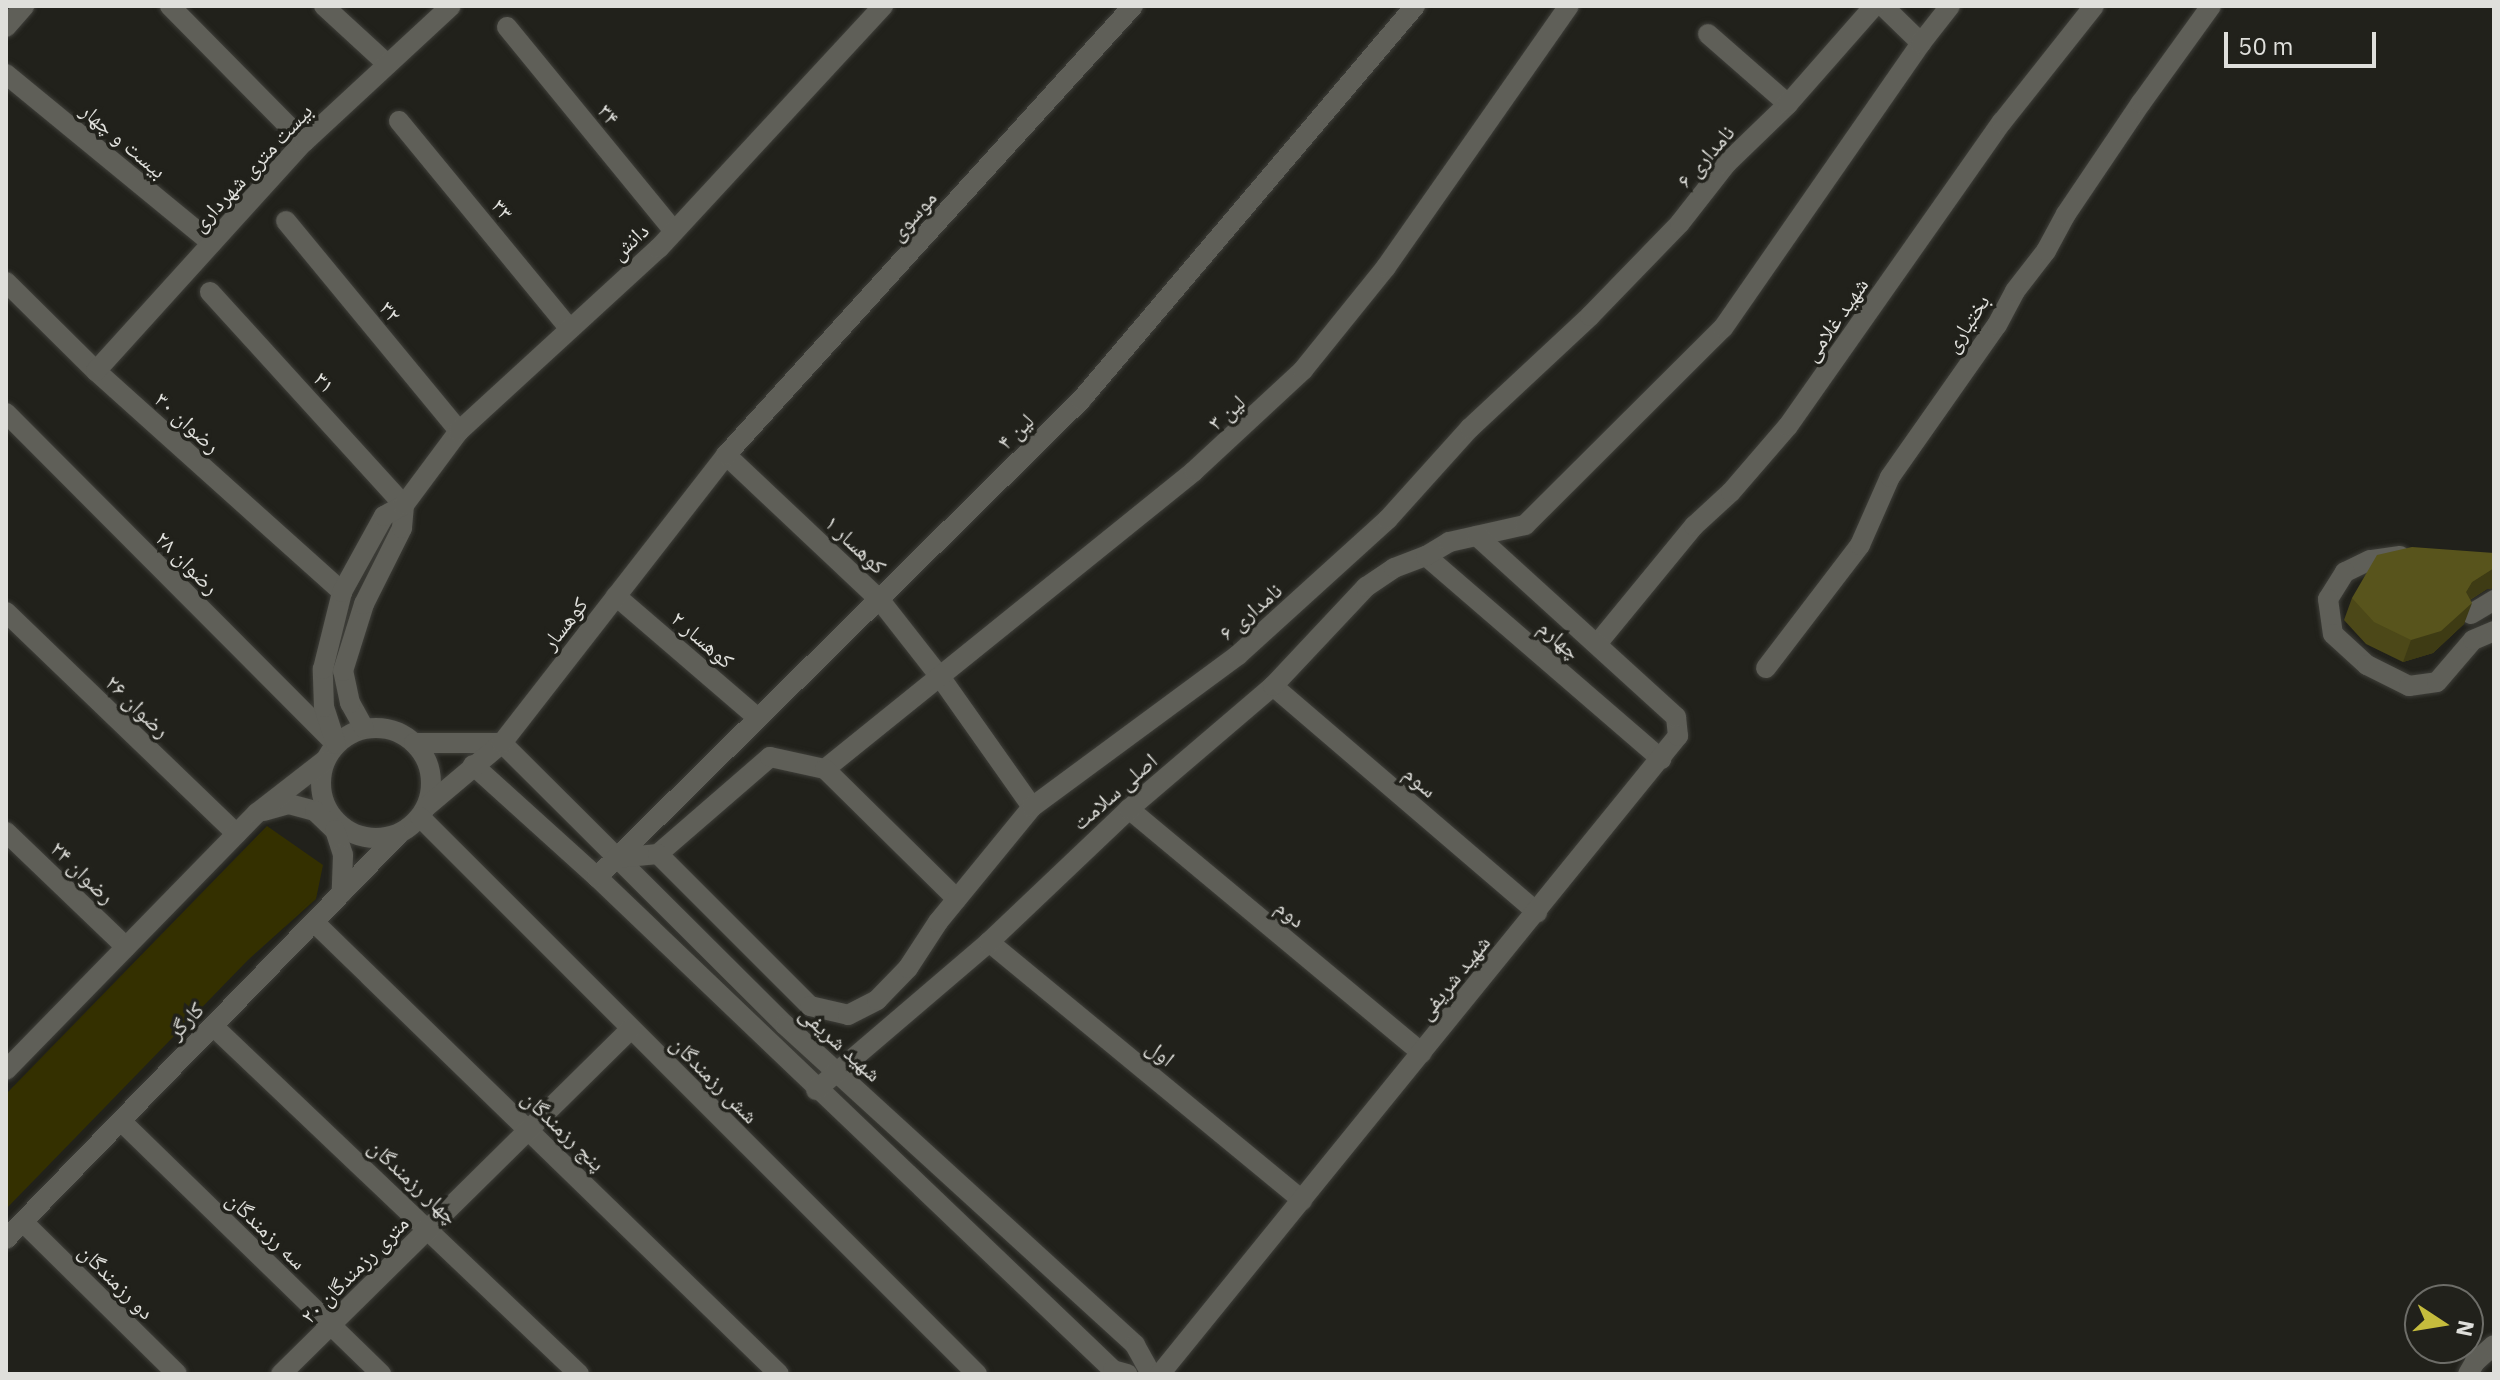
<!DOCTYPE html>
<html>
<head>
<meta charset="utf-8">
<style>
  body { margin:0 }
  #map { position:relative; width:2500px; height:1380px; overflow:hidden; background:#21211b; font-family:"IBM Plex Sans","Noto Naskh Arabic",sans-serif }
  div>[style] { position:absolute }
  .green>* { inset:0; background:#343000 }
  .roads { filter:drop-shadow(0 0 2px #3e3e39) drop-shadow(0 0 2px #3e3e39) }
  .minor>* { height:20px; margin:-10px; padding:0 10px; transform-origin:10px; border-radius:10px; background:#5f5f58 }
  .minor>.ring { margin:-10px; padding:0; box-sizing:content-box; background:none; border:20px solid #5f5f58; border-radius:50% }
  .wall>* { inset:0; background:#4c4818 }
  .shaded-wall>* { inset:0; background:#3e3b14 }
  .building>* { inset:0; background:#58541c }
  span { translate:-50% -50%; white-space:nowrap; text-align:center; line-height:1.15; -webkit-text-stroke:7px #21211b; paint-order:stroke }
  .street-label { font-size:22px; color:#dfdfdb }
  .frame { position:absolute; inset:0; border:8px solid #dfdfdb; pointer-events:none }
  .north { position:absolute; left:2404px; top:1284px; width:80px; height:80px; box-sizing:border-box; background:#21211b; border:2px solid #6d6d68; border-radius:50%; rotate:102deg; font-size:22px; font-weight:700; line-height:32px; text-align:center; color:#dfdfdb }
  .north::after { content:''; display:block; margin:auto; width:28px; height:36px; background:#c5bc3d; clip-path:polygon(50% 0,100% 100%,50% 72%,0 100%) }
  .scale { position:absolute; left:2224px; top:32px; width:152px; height:36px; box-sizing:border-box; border:4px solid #dfdfdb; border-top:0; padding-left:10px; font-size:24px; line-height:28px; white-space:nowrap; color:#dfdfdb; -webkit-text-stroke:6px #21211b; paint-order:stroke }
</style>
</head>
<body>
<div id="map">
  <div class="green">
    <div style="clip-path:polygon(267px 826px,323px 865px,316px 899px,248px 960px,6px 1209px,6px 1094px)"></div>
  </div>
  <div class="roads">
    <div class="minor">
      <div style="left:170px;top:6px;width:191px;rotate:45.4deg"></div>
      <div style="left:324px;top:6px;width:86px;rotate:42.6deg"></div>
      <div style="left:1883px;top:6px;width:53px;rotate:44.2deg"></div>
      <div style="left:6px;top:27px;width:28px;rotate:-49deg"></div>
      <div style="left:507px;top:27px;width:264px;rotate:50.7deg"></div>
      <div style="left:1708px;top:34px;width:106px;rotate:41.2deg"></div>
      <div style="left:6px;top:74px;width:266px;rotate:39.4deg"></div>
      <div style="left:399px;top:121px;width:269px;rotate:50.6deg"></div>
      <div style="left:286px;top:221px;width:272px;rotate:50.5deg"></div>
      <div style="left:6px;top:282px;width:127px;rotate:44.7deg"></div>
      <div style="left:96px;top:371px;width:331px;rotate:41.9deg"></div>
      <div style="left:210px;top:292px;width:288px;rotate:47.7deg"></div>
      <div style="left:96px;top:371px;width:309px;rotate:-47.8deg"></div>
      <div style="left:304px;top:142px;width:200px;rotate:-42.8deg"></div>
      <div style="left:6px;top:413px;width:460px;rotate:45.1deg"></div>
      <div style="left:726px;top:455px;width:210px;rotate:43.3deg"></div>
      <div style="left:879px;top:599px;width:100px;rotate:51.9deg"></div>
      <div style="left:941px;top:678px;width:158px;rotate:54.8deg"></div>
      <div style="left:1426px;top:556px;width:311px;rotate:40.8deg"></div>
      <div style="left:2400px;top:556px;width:30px;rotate:172deg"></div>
      <div style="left:2370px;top:560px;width:28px;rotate:154deg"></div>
      <div style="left:2345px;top:572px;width:32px;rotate:122deg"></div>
      <div style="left:2328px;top:599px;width:35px;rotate:82deg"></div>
      <div style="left:2333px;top:634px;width:46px;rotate:42.4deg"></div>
      <div style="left:2367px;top:665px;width:47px;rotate:26.6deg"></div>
      <div style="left:2409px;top:686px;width:28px;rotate:-8deg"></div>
      <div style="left:2437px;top:682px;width:55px;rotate:-49.4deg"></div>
      <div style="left:2473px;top:640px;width:23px;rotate:-23deg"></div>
      <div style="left:616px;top:596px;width:187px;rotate:40.7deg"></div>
      <div style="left:6px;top:612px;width:320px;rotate:43.9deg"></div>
      <div style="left:2471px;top:614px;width:27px;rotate:-31deg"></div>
      <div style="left:1597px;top:644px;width:153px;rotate:-50.6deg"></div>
      <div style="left:1694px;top:526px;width:50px;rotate:-42.6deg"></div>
      <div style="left:1731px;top:492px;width:87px;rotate:-49.2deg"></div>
      <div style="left:1788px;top:426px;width:372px;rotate:-54.9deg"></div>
      <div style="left:2002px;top:122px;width:148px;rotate:-51.6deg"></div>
      <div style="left:1766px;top:668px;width:155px;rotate:-52.6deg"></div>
      <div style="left:1860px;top:545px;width:74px;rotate:-66.2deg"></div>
      <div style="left:1890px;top:477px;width:186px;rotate:-54.9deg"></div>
      <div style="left:1997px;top:325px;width:38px;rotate:-62deg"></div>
      <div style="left:2015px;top:291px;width:51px;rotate:-52.2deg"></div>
      <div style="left:2046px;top:251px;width:42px;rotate:-61.6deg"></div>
      <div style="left:2066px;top:214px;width:134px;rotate:-56deg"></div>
      <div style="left:2141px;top:103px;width:120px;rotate:-54.2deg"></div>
      <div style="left:1273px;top:686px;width:348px;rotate:40.6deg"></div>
      <div class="ring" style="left:321px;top:728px;width:90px;height:90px"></div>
      <div style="left:364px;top:728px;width:29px;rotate:-119deg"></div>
      <div style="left:350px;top:703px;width:33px;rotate:-102deg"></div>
      <div style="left:343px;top:671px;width:70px;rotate:-72.6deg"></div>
      <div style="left:364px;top:604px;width:85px;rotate:-63.4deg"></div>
      <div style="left:402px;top:528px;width:23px;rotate:-85deg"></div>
      <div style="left:414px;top:743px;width:88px"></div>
      <div style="left:502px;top:743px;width:400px;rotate:44.9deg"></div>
      <div style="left:785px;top:1025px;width:474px;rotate:42.4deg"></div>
      <div style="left:1135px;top:1345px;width:33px;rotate:61deg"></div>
      <div style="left:336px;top:744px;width:39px;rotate:-108deg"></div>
      <div style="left:324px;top:707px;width:38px;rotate:-92deg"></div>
      <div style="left:323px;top:669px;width:79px;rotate:-76.1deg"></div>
      <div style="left:342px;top:592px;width:87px;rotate:-61.1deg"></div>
      <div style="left:384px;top:516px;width:23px;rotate:-29deg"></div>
      <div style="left:404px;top:505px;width:92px;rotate:-53.4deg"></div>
      <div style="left:459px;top:431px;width:271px;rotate:-42.5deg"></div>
      <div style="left:659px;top:248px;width:330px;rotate:-47.2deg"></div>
      <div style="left:473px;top:765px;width:167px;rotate:42.1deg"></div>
      <div style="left:597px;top:877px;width:714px;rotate:43.69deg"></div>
      <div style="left:1113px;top:1370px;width:15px;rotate:16deg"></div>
      <div style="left:825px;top:769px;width:474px;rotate:-38.9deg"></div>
      <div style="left:1194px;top:471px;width:149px;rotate:-42.8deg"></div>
      <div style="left:1303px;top:370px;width:132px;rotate:-51.1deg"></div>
      <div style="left:1386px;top:267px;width:319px;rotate:-55deg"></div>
      <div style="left:426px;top:807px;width:99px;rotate:-40.1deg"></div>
      <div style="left:502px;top:743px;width:365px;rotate:-52.1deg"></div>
      <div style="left:726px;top:455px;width:606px;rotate:-47.81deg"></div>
      <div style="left:1129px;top:809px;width:381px;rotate:39.8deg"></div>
      <div style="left:264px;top:811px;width:26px;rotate:-16deg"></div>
      <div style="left:289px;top:804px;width:27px;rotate:15deg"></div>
      <div style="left:315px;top:811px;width:28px;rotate:44deg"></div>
      <div style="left:335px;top:830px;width:26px;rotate:72deg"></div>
      <div style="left:343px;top:855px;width:38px;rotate:92deg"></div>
      <div style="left:420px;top:817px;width:788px;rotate:45deg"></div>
      <div style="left:6px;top:832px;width:166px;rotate:43.8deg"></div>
      <div style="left:658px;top:854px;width:148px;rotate:-40.9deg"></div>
      <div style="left:770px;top:757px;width:56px;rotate:12.3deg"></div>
      <div style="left:825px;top:769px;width:185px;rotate:44.6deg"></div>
      <div style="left:616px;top:858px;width:42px;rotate:-5.4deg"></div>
      <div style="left:658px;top:854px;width:215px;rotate:45deg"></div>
      <div style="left:810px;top:1006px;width:39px;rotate:13deg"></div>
      <div style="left:848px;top:1015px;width:33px;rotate:-27deg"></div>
      <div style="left:877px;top:1000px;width:45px;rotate:-45.9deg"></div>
      <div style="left:908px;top:968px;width:55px;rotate:-56.9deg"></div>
      <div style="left:938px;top:922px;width:149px;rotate:-50.7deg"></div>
      <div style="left:1032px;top:807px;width:256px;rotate:-36.4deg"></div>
      <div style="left:1238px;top:655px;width:202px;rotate:-42.2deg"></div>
      <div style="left:1388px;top:519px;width:122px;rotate:-48deg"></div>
      <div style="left:1470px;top:428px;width:164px;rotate:-43deg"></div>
      <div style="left:1590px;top:316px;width:129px;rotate:-45.9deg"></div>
      <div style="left:1680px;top:223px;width:76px;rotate:-51.9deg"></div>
      <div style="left:1727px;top:163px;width:85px;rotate:-44deg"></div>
      <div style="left:1788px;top:104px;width:130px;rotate:-48.7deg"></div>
      <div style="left:597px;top:877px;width:680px;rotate:-44.58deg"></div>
      <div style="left:1081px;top:400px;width:517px;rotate:-49.71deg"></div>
      <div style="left:314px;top:922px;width:648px;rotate:44.19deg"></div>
      <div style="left:989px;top:942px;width:406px;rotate:39.5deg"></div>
      <div style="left:213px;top:1026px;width:505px;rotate:43.56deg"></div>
      <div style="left:6px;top:1070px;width:359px;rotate:-45.7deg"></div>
      <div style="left:257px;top:813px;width:85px;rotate:-37.8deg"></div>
      <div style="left:816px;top:1090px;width:228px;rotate:-40.5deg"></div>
      <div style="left:989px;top:942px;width:193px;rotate:-43.5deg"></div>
      <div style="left:1129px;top:809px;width:189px;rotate:-40.5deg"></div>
      <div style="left:1273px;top:686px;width:136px;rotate:-46.8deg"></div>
      <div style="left:1366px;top:587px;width:34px;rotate:-34deg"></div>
      <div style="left:1394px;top:568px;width:34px;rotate:-21deg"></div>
      <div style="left:1426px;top:556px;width:27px;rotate:-31deg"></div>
      <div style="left:1449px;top:542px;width:78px;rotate:-12.6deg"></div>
      <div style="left:1525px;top:525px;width:279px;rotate:-44.9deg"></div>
      <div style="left:1723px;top:328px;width:347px;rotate:-55.2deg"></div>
      <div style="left:1921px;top:43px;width:47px;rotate:-51.9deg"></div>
      <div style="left:121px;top:1121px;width:363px;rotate:44.2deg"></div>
      <div style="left:23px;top:1222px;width:216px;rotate:44.6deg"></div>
      <div style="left:6px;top:1239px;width:564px;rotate:-45.86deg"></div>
      <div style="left:281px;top:1374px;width:491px;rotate:-44.6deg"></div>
      <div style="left:1160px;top:1374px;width:822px;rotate:-50.93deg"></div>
      <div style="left:1678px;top:736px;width:19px;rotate:-96deg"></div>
      <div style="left:1676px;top:717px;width:269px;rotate:-137.7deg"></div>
      <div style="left:2468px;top:1374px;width:14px;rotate:-60deg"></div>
      <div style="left:2475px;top:1362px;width:25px;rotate:-42deg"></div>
    </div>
  </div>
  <div class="wall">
    <div style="clip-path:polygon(2494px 553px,2494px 588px,2487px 589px,2470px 600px,2464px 624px,2433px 653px,2403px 662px,2366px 644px,2344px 620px,2352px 598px)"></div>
  </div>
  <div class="shaded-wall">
    <div style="clip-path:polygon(2494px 568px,2494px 588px,2487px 589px,2464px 603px,2466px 592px,2472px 582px)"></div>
    <div style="clip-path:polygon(2472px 603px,2464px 624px,2433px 653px,2403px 662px,2411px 640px)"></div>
  </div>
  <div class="building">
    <div style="clip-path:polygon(2412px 547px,2494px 553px,2494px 568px,2472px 582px,2466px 592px,2472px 603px,2441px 631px,2411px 640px,2374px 622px,2352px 598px,2377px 555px)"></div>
  </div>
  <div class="street-label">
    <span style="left:609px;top:114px;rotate:51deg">۳۴</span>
    <span style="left:124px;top:140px;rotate:40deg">بیست و چهار</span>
    <span style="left:1705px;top:156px;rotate:-49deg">نامداری ۶</span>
    <span style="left:251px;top:167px;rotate:-47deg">بیست متری شهرداری</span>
    <span style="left:503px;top:209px;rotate:51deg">۳۳</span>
    <span style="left:912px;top:215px;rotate:-48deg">موسوی</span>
    <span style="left:629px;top:241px;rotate:-43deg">دانش</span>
    <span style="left:391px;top:311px;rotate:50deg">۳۲</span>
    <span style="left:1835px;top:319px;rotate:-55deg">شهید غلامی</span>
    <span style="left:1966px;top:323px;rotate:-57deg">بختیاری</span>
    <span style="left:325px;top:382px;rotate:48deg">۳۱</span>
    <span style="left:1226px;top:412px;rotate:-42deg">لین ۳</span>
    <span style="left:188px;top:422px;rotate:42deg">رضوان ۳۰</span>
    <span style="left:1015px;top:431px;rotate:-45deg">لین ۴</span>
    <span style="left:856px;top:544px;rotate:43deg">کوهسار ۱</span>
    <span style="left:188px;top:562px;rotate:45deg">رضوان ۲۸</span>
    <span style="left:1250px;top:611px;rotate:-41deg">نامداری ۶</span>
    <span style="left:564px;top:623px;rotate:-52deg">کوهسار</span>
    <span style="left:703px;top:639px;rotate:41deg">کوهسار ۲</span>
    <span style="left:1560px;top:639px;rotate:41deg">چهارم</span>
    <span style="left:138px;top:706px;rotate:44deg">رضوان ۲۶</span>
    <span style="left:1421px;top:781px;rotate:41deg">سوم</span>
    <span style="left:1114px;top:791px;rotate:-41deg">اصلی سلامت</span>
    <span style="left:83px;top:872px;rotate:44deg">رضوان ۲۴</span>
    <span style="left:1291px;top:913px;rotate:40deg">دوم</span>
    <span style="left:1453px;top:977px;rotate:-51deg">شهید شریفی</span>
    <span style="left:185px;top:1020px;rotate:-46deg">کارگر</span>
    <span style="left:841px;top:1043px;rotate:42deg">شهید شریفی</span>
    <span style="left:1161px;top:1052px;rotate:39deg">اول</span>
    <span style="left:715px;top:1079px;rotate:45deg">شش رزمندگان</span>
    <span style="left:564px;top:1130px;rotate:44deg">پنج رزمندگان</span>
    <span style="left:414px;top:1181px;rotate:43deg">چهار رزمندگان</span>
    <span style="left:267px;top:1230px;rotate:44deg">سه رزمندگان</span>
    <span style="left:354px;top:1269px;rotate:-45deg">۲۰ متری رزمندگان</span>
    <span style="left:117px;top:1281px;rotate:45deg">دو رزمندگان</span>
  </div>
  <div class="frame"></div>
  <div class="north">N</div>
  <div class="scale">50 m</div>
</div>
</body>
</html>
